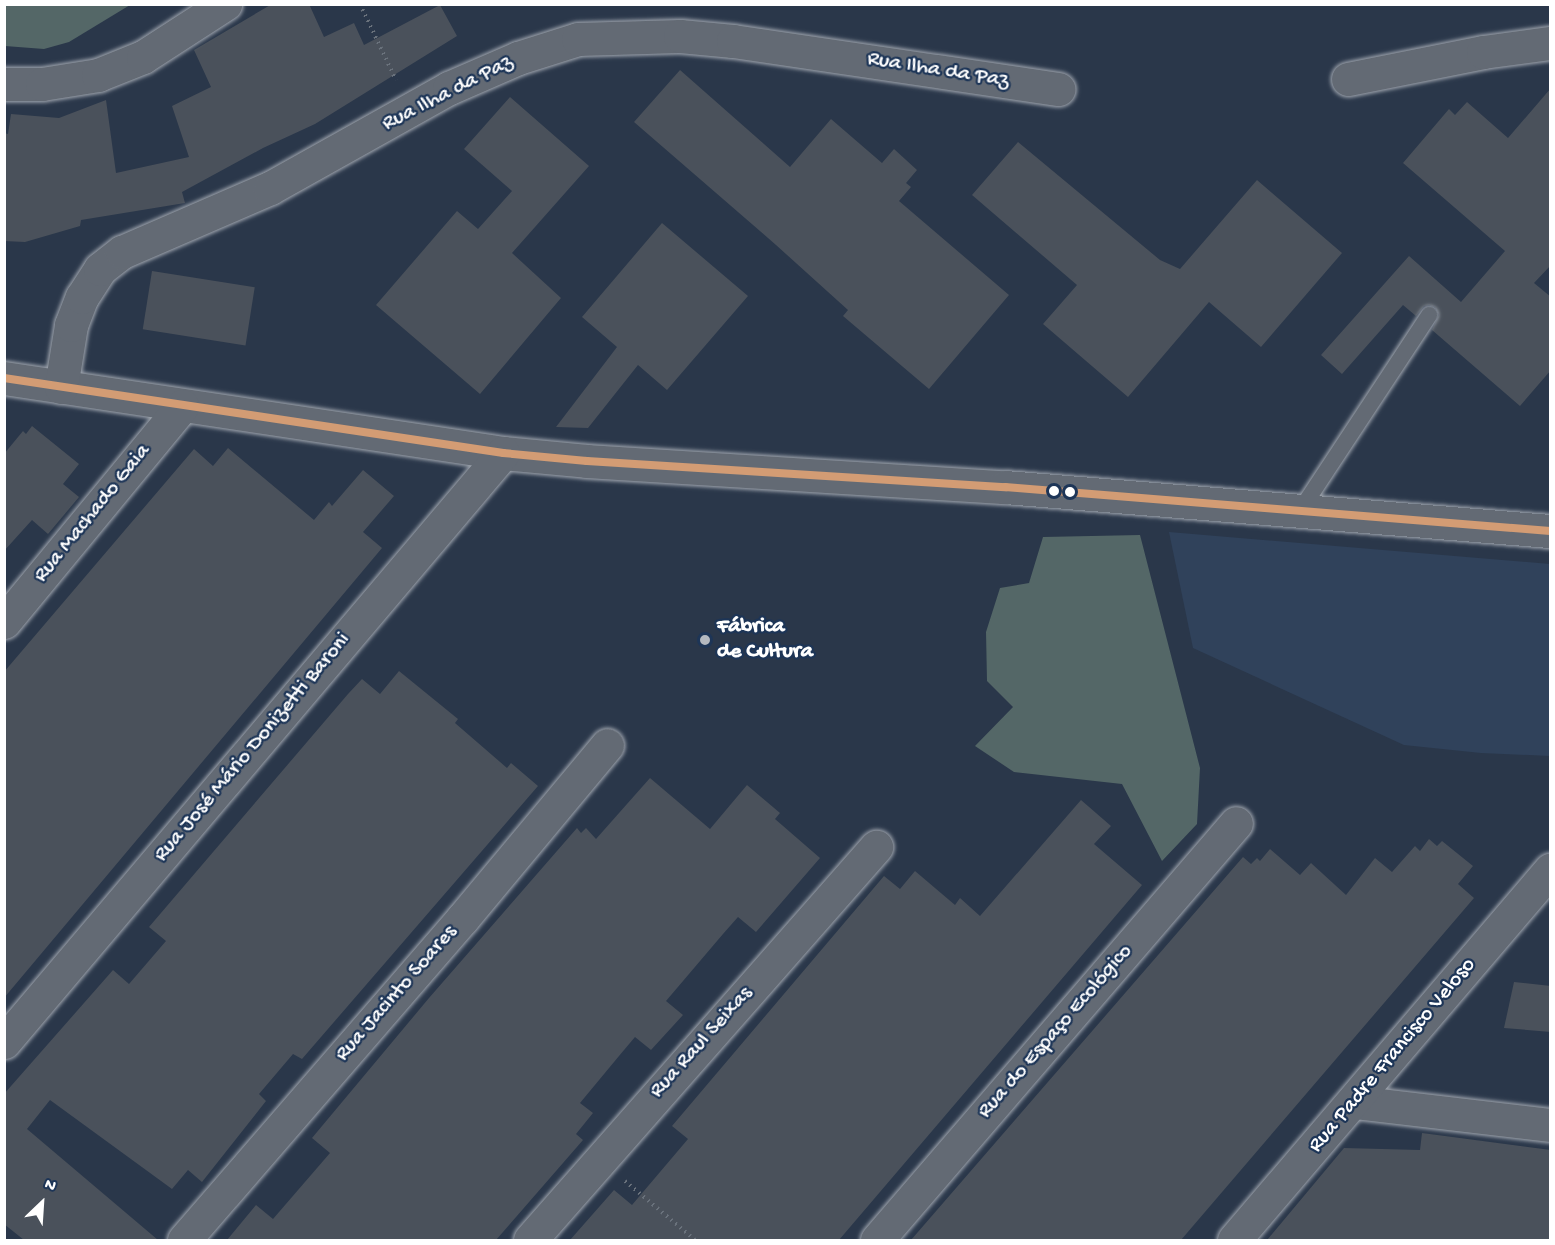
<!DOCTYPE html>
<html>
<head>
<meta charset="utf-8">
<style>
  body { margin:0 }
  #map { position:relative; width:1555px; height:1245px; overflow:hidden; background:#2a374a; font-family:"Gochi Hand",sans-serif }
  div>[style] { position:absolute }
  .built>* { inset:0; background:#30425b }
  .green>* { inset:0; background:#546767 }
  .building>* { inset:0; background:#4a515b; transform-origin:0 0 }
  .path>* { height:4px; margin-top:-2px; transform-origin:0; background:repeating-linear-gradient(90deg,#6a727c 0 1.5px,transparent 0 6px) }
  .roads { filter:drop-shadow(0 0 2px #9fa5ae) drop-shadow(0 0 2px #9fa5ae) }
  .service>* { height:16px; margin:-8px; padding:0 8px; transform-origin:8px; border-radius:8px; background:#636a74 }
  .minor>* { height:33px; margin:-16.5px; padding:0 16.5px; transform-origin:16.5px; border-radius:16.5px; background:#636a74 }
  .bus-1>* { height:8px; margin:-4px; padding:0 4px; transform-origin:4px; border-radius:4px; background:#d39c74 }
  .dots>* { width:16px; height:16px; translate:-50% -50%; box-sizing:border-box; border:3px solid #1d3557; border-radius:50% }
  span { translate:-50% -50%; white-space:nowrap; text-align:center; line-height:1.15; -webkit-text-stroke:4.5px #1d3557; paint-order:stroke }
  .street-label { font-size:22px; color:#fff }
  .poi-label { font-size:22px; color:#fff; font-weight:700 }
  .left { translate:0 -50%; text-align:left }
  .frame { position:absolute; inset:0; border:6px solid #fff; pointer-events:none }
  .north { position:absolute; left:12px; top:1173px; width:60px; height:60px; -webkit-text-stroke:4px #1d3557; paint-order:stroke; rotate:25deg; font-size:16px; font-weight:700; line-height:24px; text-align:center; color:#fff }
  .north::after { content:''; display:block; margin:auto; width:21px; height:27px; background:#fff; clip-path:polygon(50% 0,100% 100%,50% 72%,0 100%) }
</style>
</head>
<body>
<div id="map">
  <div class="built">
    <div style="clip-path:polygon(1169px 532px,1550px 564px,1550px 756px,1481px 753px,1404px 745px,1193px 648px)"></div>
  </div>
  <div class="green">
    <div style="clip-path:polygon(5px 4px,130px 4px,130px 5px,69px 42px,44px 49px,5px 46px)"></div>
    <div style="clip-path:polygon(1140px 535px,1200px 768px,1197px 824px,1162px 861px,1122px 784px,1014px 772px,975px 746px,1013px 707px,987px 681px,986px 632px,1000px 588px,1029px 583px,1043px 537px)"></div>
  </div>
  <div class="building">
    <div style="clip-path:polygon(272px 4px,309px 4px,324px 37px,354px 23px,364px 45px,440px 5px,457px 36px,315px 124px,263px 148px,182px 192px,185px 203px,81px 220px,80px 226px,25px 242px,4px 241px,4px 133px,8px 134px,11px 114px,59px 118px,106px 100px,116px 173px,189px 157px,172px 106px,211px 87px,194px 50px)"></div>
    <div style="clip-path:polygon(680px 70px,790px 167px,831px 119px,882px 163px,894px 149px,917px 170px,906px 183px,911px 187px,899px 201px,1009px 295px,929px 389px,843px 316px,848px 310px,776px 245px,634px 122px)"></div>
    <div style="clip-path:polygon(1551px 88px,1551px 265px,1534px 283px,1551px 297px,1551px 370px,1520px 406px,1432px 330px,1439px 315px,1435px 307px,1429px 305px,1424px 306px,1416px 316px,1403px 305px,1342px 374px,1321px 355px,1409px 256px,1461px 302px,1505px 251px,1403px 163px,1449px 109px,1455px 115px,1467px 102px,1508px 138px)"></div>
    <div style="clip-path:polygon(510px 97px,589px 166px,512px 253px,561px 298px,480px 394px,376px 305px,457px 211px,478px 229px,512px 191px,464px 149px)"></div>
    <div style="clip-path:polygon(1018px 142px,1160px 260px,1180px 269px,1257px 180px,1342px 253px,1261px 347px,1209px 302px,1128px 397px,1043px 324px,1077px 285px,972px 195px)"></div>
    <div style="clip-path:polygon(662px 223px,748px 296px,667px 390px,638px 365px,588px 428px,556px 427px,617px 347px,582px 317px)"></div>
    <div style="left:152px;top:271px;width:104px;height:59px;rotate:9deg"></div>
    <div style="clip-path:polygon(32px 426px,79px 464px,63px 484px,79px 497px,48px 534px,32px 520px,4px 551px,4px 454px,23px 431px,26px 434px)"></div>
    <div style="clip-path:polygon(228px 448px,314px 520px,329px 502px,332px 506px,363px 470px,394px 496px,363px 532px,382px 548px,4px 998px,4px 672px,194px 449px,213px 466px)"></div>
    <div style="clip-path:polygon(399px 671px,458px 719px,455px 723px,507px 768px,511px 763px,538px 786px,302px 1059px,293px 1054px,259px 1094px,266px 1101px,202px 1182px,188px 1170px,172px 1189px,50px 1100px,27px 1129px,158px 1240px,24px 1240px,4px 1224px,4px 1094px,113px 970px,129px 984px,166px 941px,149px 927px,348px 694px,362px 679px,380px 694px)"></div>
    <div style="clip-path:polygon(650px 778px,710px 829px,747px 785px,780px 813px,775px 819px,820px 858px,756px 932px,738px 917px,723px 934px,666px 1001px,683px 1015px,651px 1050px,635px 1037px,619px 1056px,580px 1103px,593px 1113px,576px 1134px,583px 1140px,496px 1240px,227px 1240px,256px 1205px,273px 1219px,330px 1153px,312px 1138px,429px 998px,577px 828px,581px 833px,586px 828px,596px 839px)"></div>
    <div style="clip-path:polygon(1081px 800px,1111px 826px,1094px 844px,1142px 885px,839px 1240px,570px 1240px,614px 1190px,632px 1205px,688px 1139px,672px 1126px,884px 876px,900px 889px,915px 871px,955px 905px,960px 898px,980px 916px)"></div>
    <div style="clip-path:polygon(1429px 839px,1437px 846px,1442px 841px,1473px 866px,1458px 884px,1474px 898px,1181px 1240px,911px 1240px,1243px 857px,1251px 864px,1257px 858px,1260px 861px,1270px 849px,1300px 875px,1311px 863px,1346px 895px,1375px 858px,1392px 872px,1415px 846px,1420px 851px)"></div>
    <div style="clip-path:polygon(1514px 982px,1551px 986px,1551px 1032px,1504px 1028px)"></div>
    <div style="clip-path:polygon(1422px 1133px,1551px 1150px,1551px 1240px,1267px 1240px,1344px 1148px,1420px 1150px)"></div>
  </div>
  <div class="path">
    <div style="left:360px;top:4px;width:84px;rotate:64.7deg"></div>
    <div style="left:625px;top:1181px;width:92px;rotate:40.1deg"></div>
  </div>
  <div class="roads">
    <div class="service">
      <div style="left:1300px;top:511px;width:235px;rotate:-56.6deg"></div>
    </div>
    <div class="minor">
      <div style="left:1348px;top:79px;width:138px;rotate:-11.3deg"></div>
      <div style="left:1483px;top:52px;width:68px;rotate:-7.7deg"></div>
      <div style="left:4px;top:84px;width:38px"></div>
      <div style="left:42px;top:84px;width:57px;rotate:-9.1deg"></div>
      <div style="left:98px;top:75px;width:48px;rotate:-21.8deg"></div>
      <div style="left:143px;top:57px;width:98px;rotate:-32.9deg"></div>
      <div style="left:4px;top:378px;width:505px;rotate:8.55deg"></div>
      <div style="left:503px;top:453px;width:84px;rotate:5.4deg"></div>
      <div style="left:587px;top:461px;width:419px;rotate:3.6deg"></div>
      <div style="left:1005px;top:487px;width:547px;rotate:4.62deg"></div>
      <div style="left:61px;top:387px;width:63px;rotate:-80.8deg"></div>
      <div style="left:71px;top:325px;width:30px;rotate:-69deg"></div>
      <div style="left:82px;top:297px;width:33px;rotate:-57deg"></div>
      <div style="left:100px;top:269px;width:28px;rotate:-38deg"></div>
      <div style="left:122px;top:252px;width:161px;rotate:-23.4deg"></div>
      <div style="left:270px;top:188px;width:205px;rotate:-29.2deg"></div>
      <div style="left:449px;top:88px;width:75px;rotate:-23.5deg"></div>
      <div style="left:518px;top:58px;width:63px;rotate:-17.6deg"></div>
      <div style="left:578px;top:39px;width:102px;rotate:-1.7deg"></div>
      <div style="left:680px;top:36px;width:53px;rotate:5.4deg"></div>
      <div style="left:733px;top:41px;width:329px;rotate:8.4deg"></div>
      <div style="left:4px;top:622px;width:280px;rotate:-50.5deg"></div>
      <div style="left:4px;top:1042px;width:772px;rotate:-49.73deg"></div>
      <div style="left:1355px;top:1102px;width:196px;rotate:6.7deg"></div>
      <div style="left:184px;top:1240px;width:426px;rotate:-49.1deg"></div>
      <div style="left:463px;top:918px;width:225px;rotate:-50.2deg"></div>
      <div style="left:530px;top:1240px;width:524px;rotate:-48.64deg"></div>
      <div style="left:877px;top:1240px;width:550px;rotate:-49.27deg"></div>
      <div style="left:1234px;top:1240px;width:487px;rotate:-49.5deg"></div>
    </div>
  </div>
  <div class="bus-1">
    <div style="left:4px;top:378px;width:505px;rotate:8.55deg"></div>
    <div style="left:503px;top:453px;width:84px;rotate:5.4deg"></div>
    <div style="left:587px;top:461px;width:419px;rotate:3.6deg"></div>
    <div style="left:1005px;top:487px;width:547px;rotate:4.62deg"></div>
  </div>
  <div class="dots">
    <div style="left:1054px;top:491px;background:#fff"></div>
    <div style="left:1070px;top:492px;background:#fff"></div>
    <div style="left:705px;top:640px;background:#b4b9c0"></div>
  </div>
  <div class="street-label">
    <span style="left:938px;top:71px;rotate:9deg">Rua Ilha da Paz</span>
    <span style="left:448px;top:94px;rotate:-27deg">Rua Ilha da Paz</span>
    <span style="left:93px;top:514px;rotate:-51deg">Rua Machado Gaia</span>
    <span style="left:253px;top:748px;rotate:-50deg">Rua José Mário Donizetti Baroni</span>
    <span style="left:397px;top:994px;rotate:-49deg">Rua Jacinto Soares</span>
    <span style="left:1056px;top:1032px;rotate:-49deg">Rua do Espaço Ecológico</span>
    <span style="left:702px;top:1043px;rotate:-48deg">Rua Raul Seixas</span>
    <span style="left:1393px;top:1056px;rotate:-50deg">Rua Padre Francisco Veloso</span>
  </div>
  <div class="poi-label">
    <span class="left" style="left:717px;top:640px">Fábrica<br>de Cultura</span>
  </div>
  <div class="frame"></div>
  <div class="north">N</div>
</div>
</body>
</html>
